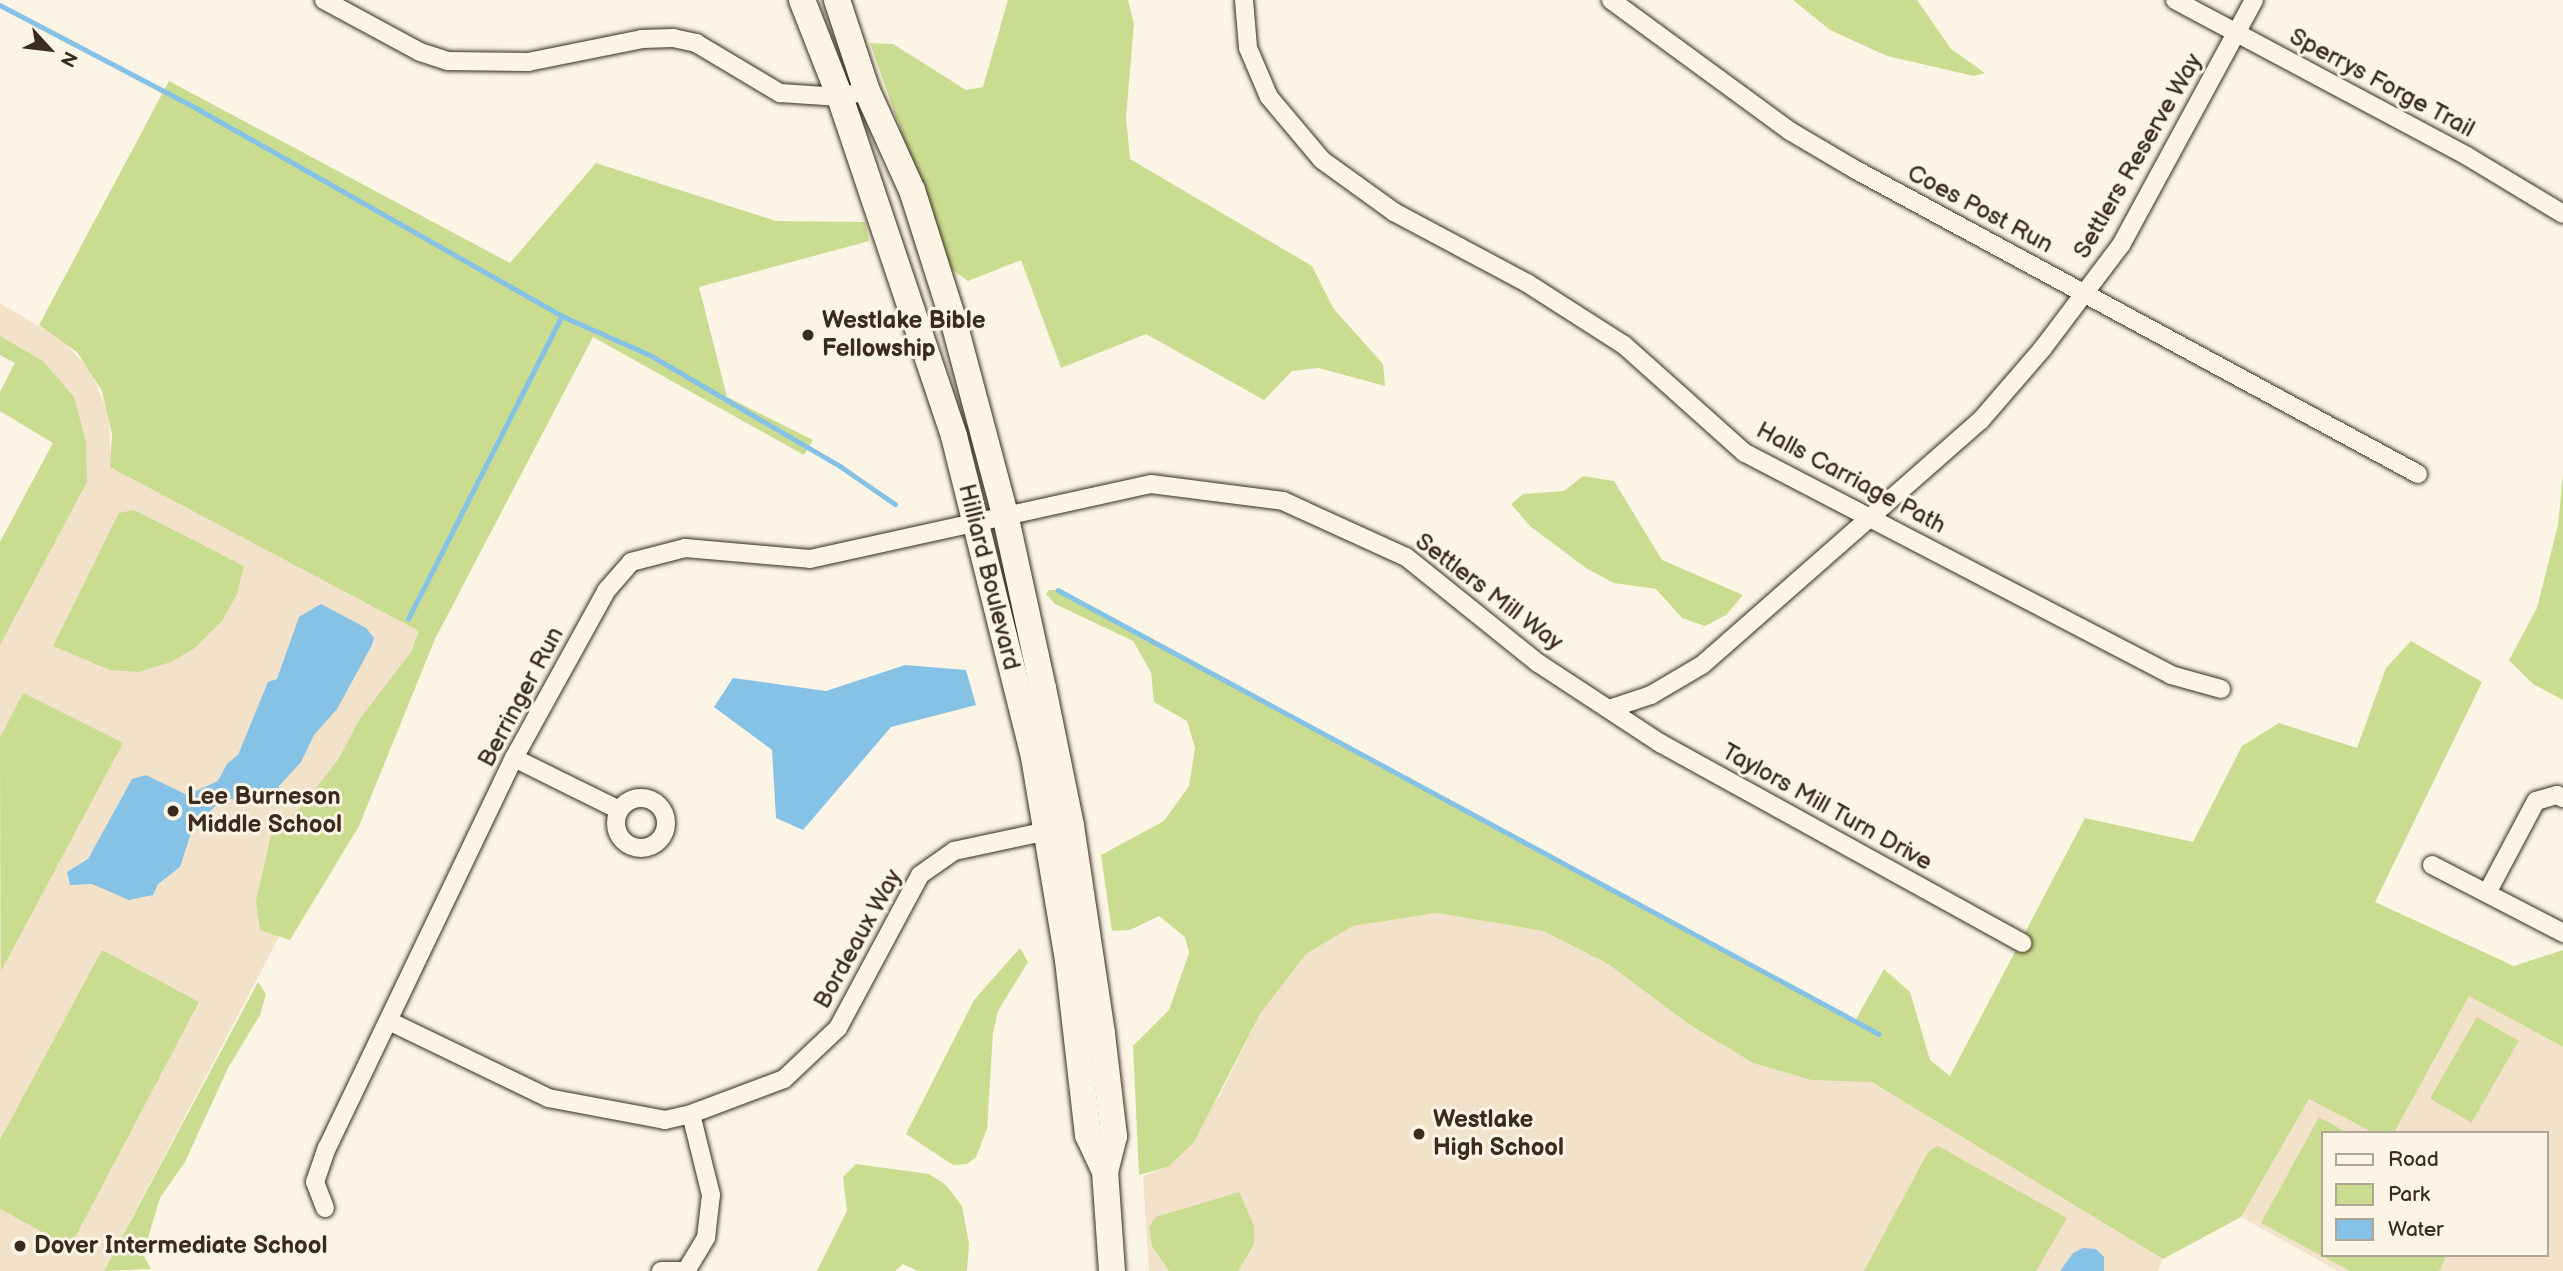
<!DOCTYPE html>
<html>
<head>
<meta charset="utf-8">
<style>
  body { margin:0 }
  #map { position:relative; width:2563px; height:1271px; overflow:hidden; background:#fcf5e5; font-family:"Balsamiq Sans",sans-serif }
  div>[style] { position:absolute }
  .built>* { inset:0; background:#f2e2ca }
  .green>* { inset:0; background:#cadc90; transform-origin:0 0 }
  .water>* { inset:0; background:#86c1e6 }
  .stream>* { height:4.5px; margin:-2.25px; padding:0 2.25px; transform-origin:2.25px; border-radius:2.25px; background:#86c1e6 }
  .roads { filter:drop-shadow(0 0 2px #3b2a1e) drop-shadow(0 0 2px #3b2a1e) }
  .street>* { height:18px; margin:-9px; padding:0 9px; transform-origin:9px; border-radius:9px; background:#fcf5e5 }
  .street>.ring { margin:-9px; padding:0; box-sizing:content-box; background:none; border:18px solid #fcf5e5; border-radius:50% }
  .secondary>* { height:26px; margin:-13px; padding:0 13px; transform-origin:13px; border-radius:13px; background:#fcf5e5 }
  .dots>* { width:19px; height:19px; translate:-50% -50%; box-sizing:border-box; border:4px solid #fcf5e5; border-radius:50% }
  span { translate:-50% -50%; white-space:nowrap; text-align:center; line-height:1.15; -webkit-text-stroke:6px #fcf5e5; paint-order:stroke }
  .street-label { font-size:24px; color:#3b2a1e }
  .poi-label { font-size:24px; color:#3b2a1e; font-weight:700 }
  .left { translate:0 -50%; text-align:left }
  .legend { position:absolute; left:2321px; top:1131px; width:228px; height:126px; box-sizing:border-box; background:#fcf5e5; border:2px solid #afa495; margin:0; padding:9px 12px; list-style:none; font-size:21px; color:#3b2a1e }
  .legend li { display:flex; align-items:center; gap:14px; height:35px }
  .legend b { width:35px; border:2px solid #afa495 }
  .north { position:absolute; left:14px; top:14px; width:70px; height:70px; -webkit-text-stroke:5px #fcf5e5; paint-order:stroke; rotate:117deg; font-size:19px; font-weight:700; line-height:28px; text-align:center; color:#3b2a1e }
  .north::after { content:''; display:block; margin:auto; width:24px; height:32px; background:#3b2a1e; clip-path:polygon(50% 0,100% 100%,50% 72%,0 100%) }
</style>
</head>
<body>
<div id="map">
  <div class="built">
    <div style="clip-path:polygon(0 303px,62px 340px,90px 370px,109px 415px,111px 467px,435px 639px,104px 1271px,0 1271px,0 542px,53px 443px,0 411px,0 392px,15px 363px,0 355px)"></div>
    <div style="clip-path:polygon(1437px 913px,1543px 931px,1608px 964px,1690px 1025px,1753px 1063px,1811px 1080px,1872px 1081px,2163px 1259px,2157px 1271px,1149px 1271px,1143px 1176px,1168px 1167px,1220px 1095px,1260px 1014px,1306px 954px,1353px 926px)"></div>
    <div style="clip-path:polygon(2469px 996px,2563px 1047px,2563px 1271px,2338px 1271px,2241px 1217px,2309px 1098px,2374px 1133px,2323px 1133px,2323px 1255px,2547px 1255px,2547px 1133px,2394px 1133px)"></div>
  </div>
  <div class="green">
    <div style="clip-path:polygon(1008px 0,1128px 0,1134px 24px,1126px 117px,1130px 159px,1312px 266px,1333px 308px,1383px 364px,1385px 386px,1319px 368px,1292px 371px,1264px 400px,1146px 334px,1061px 368px,1021px 260px,968px 281px,950px 268px,870px 43px,893px 44px,966px 90px,983px 87px)"></div>
    <div style="clip-path:polygon(1793px 0,1917px 0,1951px 49px,1985px 73px,1974px 76px,1887px 56px,1830px 30px)"></div>
    <div style="clip-path:polygon(169px 81px,510px 263px,596px 163px,776px 221px,865px 222px,869px 241px,699px 287px,727px 397px,813px 440px,804px 455px,593px 337px,435px 639px,359px 826px,290px 940px,260px 930px,256px 901px,271px 835px,300px 808px,338px 760px,359px 720px,411px 652px,419px 631px,110px 467px,112px 434px,102px 391px,77px 352px,39px 325px)"></div>
    <div style="clip-path:polygon(0 336px,43px 361px,74px 397px,86px 442px,87px 482px,0 645px,0 542px,53px 443px,0 411px,0 392px,15px 363px,0 355px)"></div>
    <div style="clip-path:polygon(2563px 474px,2563px 700px,2533px 684px,2509px 660px,2537px 608px,2558px 525px)"></div>
    <div style="clip-path:polygon(1583px 476px,1614px 481px,1662px 560px,1743px 595px,1726px 615px,1705px 626px,1682px 618px,1656px 589px,1614px 583px,1586px 568px,1530px 526px,1511px 504px,1523px 494px,1564px 491px)"></div>
    <div style="clip-path:polygon(134px 510px,244px 566px,237px 594px,222px 621px,195px 648px,171px 662px,139px 672px,110px 670px,53px 646px,119px 513px)"></div>
    <div style="clip-path:polygon(1049px 590px,1058px 590px,1855px 1021px,1884px 969px,1910px 992px,1930px 1060px,1950px 1076px,2085px 818px,2193px 842px,2242px 746px,2279px 723px,2357px 748px,2386px 668px,2411px 641px,2482px 682px,2375px 902px,2514px 966px,2563px 950px,2563px 1047px,2469px 996px,2394px 1133px,2374px 1133px,2309px 1099px,2241px 1217px,2163px 1259px,1872px 1082px,1811px 1080px,1753px 1063px,1690px 1025px,1608px 964px,1543px 931px,1437px 913px,1353px 926px,1306px 954px,1260px 1014px,1194px 1142px,1168px 1167px,1139px 1175px,1133px 1046px,1169px 1010px,1189px 953px,1185px 937px,1159px 916px,1130px 930px,1112px 931px,1101px 855px,1164px 821px,1189px 786px,1195px 748px,1187px 721px,1154px 702px,1151px 672px,1133px 641px,1055px 604px,1046px 594px)"></div>
    <div style="clip-path:polygon(23px 693px,123px 743px,1px 971px,0 738px)"></div>
    <div style="clip-path:polygon(1020px 948px,1028px 962px,998px 1011px,993px 1033px,987px 1129px,976px 1157px,967px 1164px,953px 1165px,906px 1134px,974px 1000px)"></div>
    <div style="clip-path:polygon(102px 950px,199px 1002px,70px 1247px,0 1209px,0 1140px)"></div>
    <div style="clip-path:polygon(258px 982px,266px 994px,260px 1015px,228px 1068px,185px 1162px,160px 1198px,143px 1254px,151px 1269px,104px 1271px)"></div>
    <div style="left:2477px;top:1017px;width:48px;height:94px;rotate:30deg"></div>
    <div style="clip-path:polygon(2319px 1117px,2348px 1133px,2323px 1133px,2323px 1255px,2447px 1255px,2439px 1271px,2350px 1271px,2261px 1223px)"></div>
    <div style="clip-path:polygon(1938px 1146px,2067px 1218px,2036px 1271px,1864px 1271px,1928px 1152px)"></div>
    <div style="clip-path:polygon(856px 1164px,929px 1174px,946px 1185px,962px 1206px,969px 1243px,967px 1271px,918px 1271px,903px 1264px,895px 1271px,817px 1271px,847px 1211px,843px 1177px)"></div>
    <div style="clip-path:polygon(1239px 1192px,1254px 1226px,1254px 1244px,1238px 1271px,1169px 1271px,1152px 1246px,1149px 1227px,1156px 1217px)"></div>
  </div>
  <div class="water">
    <div style="clip-path:polygon(321px 604px,366px 628px,374px 638px,372px 645px,337px 709px,314px 735px,301px 762px,279px 786px,277px 796px,259px 805px,227px 798px,216px 805px,191px 833px,180px 867px,158px 884px,153px 895px,129px 900px,92px 884px,70px 885px,67px 872px,88px 859px,132px 779px,146px 775px,187px 795px,218px 781px,227px 764px,238px 755px,268px 682px,277px 679px,299px 617px)"></div>
    <div style="clip-path:polygon(905px 665px,966px 670px,976px 705px,891px 727px,803px 830px,776px 818px,772px 750px,714px 707px,733px 678px,826px 691px)"></div>
    <div style="clip-path:polygon(2083px 1248px,2096px 1249px,2104px 1257px,2104px 1271px,2060px 1271px,2073px 1253px)"></div>
  </div>
  <div class="stream">
    <div style="left:0;top:5px;width:224px;rotate:27.7deg"></div>
    <div style="left:198px;top:109px;width:419px;rotate:29.6deg"></div>
    <div style="left:562px;top:316px;width:96px;rotate:23.9deg"></div>
    <div style="left:650px;top:355px;width:220px;rotate:30.3deg"></div>
    <div style="left:840px;top:466px;width:67px;rotate:34.6deg"></div>
    <div style="left:1058px;top:590px;width:933px;rotate:28.4deg"></div>
    <div style="left:408px;top:619px;width:340px;rotate:-63.1deg"></div>
  </div>
  <div class="roads">
    <div class="street">
      <div style="left:324px;top:0;width:109px;rotate:28.4deg"></div>
      <div style="left:420px;top:52px;width:28px;rotate:18deg"></div>
      <div style="left:447px;top:61px;width:81px;rotate:0.7deg"></div>
      <div style="left:528px;top:62px;width:116px;rotate:-11.4deg"></div>
      <div style="left:642px;top:39px;width:31px;rotate:-2deg"></div>
      <div style="left:673px;top:38px;width:24px;rotate:12deg"></div>
      <div style="left:696px;top:43px;width:98px;rotate:30.8deg"></div>
      <div style="left:780px;top:93px;width:60px;rotate:3.8deg"></div>
      <div style="left:840px;top:97px;width:28px;rotate:-13deg"></div>
      <div style="left:1244px;top:0;width:48px;rotate:85.2deg"></div>
      <div style="left:1248px;top:48px;width:53px;rotate:66.8deg"></div>
      <div style="left:1269px;top:97px;width:82px;rotate:49.9deg"></div>
      <div style="left:1322px;top:160px;width:89px;rotate:35.8deg"></div>
      <div style="left:1394px;top:212px;width:151px;rotate:28.1deg"></div>
      <div style="left:1527px;top:283px;width:115px;rotate:32.6deg"></div>
      <div style="left:1624px;top:345px;width:162px;rotate:41.8deg"></div>
      <div style="left:1745px;top:453px;width:480px;rotate:27.5deg"></div>
      <div style="left:2171px;top:675px;width:52px;rotate:15.6deg"></div>
      <div style="left:1611px;top:0;width:222px;rotate:36.2deg"></div>
      <div style="left:1790px;top:131px;width:77px;rotate:30.6deg"></div>
      <div style="left:1856px;top:170px;width:639px;rotate:28.41deg"></div>
      <div style="left:2175px;top:0;width:331px;rotate:28.1deg"></div>
      <div style="left:2467px;top:156px;width:112px;rotate:31.1deg"></div>
      <div style="left:1612px;top:708px;width:41px;rotate:-18.4deg"></div>
      <div style="left:1651px;top:695px;width:59px;rotate:-30.5deg"></div>
      <div style="left:1702px;top:665px;width:370px;rotate:-41.3deg"></div>
      <div style="left:1980px;top:421px;width:96px;rotate:-49.2deg"></div>
      <div style="left:2043px;top:348px;width:129px;rotate:-52.9deg"></div>
      <div style="left:2121px;top:245px;width:279px;rotate:-61.5deg"></div>
      <div style="left:514px;top:758px;width:117px;rotate:26.3deg"></div>
      <div class="ring" style="left:616px;top:798px;width:32px;height:32px"></div>
      <div style="left:2432px;top:865px;width:148px;rotate:27.4deg"></div>
      <div style="left:2487px;top:893px;width:104px;rotate:-62deg"></div>
      <div style="left:2536px;top:801px;width:22px;rotate:-16deg"></div>
      <div style="left:2557px;top:795px;width:7px;rotate:27deg"></div>
      <div style="left:389px;top:1021px;width:177px;rotate:25.8deg"></div>
      <div style="left:548px;top:1098px;width:119px;rotate:10.6deg"></div>
      <div style="left:665px;top:1120px;width:27px;rotate:-13deg"></div>
      <div style="left:691px;top:1114px;width:99px;rotate:-20.6deg"></div>
      <div style="left:784px;top:1079px;width:74px;rotate:-43.4deg"></div>
      <div style="left:838px;top:1028px;width:174px;rotate:-61.8deg"></div>
      <div style="left:920px;top:875px;width:42px;rotate:-35.2deg"></div>
      <div style="left:954px;top:851px;width:105px;rotate:-12.1deg"></div>
      <div style="left:325px;top:1208px;width:28px;rotate:-111deg"></div>
      <div style="left:315px;top:1182px;width:36px;rotate:-71deg"></div>
      <div style="left:327px;top:1148px;width:433px;rotate:-64.4deg"></div>
      <div style="left:514px;top:758px;width:191px;rotate:-61.1deg"></div>
      <div style="left:606px;top:591px;width:38px;rotate:-49deg"></div>
      <div style="left:631px;top:562px;width:56px;rotate:-14.5deg"></div>
      <div style="left:685px;top:548px;width:125px;rotate:5deg"></div>
      <div style="left:810px;top:559px;width:349px;rotate:-12.4deg"></div>
      <div style="left:1151px;top:484px;width:133px;rotate:7.3deg"></div>
      <div style="left:1283px;top:501px;width:135px;rotate:24.5deg"></div>
      <div style="left:1406px;top:557px;width:169px;rotate:38.8deg"></div>
      <div style="left:1538px;top:663px;width:146px;rotate:33.3deg"></div>
      <div style="left:1660px;top:743px;width:414px;rotate:28.9deg"></div>
      <div style="left:661px;top:1271px;width:19px"></div>
      <div style="left:686px;top:1271px;width:39px;rotate:-59deg"></div>
      <div style="left:706px;top:1238px;width:43px;rotate:-83.4deg"></div>
      <div style="left:711px;top:1195px;width:83px;rotate:-103.9deg"></div>
    </div>
    <div class="secondary">
      <div style="left:802px;top:0;width:104px;rotate:68.6deg"></div>
      <div style="left:840px;top:97px;width:358px;rotate:71.4deg"></div>
      <div style="left:954px;top:436px;width:331px;rotate:76deg"></div>
      <div style="left:1034px;top:757px;width:206px;rotate:80.5deg"></div>
      <div style="left:1068px;top:960px;width:176px;rotate:83.5deg"></div>
      <div style="left:1088px;top:1135px;width:40px;rotate:65deg"></div>
      <div style="left:837px;top:0;width:96px;rotate:71.8deg"></div>
      <div style="left:867px;top:91px;width:109px;rotate:65.6deg"></div>
      <div style="left:912px;top:190px;width:135px;rotate:72.4deg"></div>
      <div style="left:953px;top:319px;width:202px;rotate:75.1deg"></div>
      <div style="left:1005px;top:514px;width:178px;rotate:77.7deg"></div>
      <div style="left:1043px;top:688px;width:141px;rotate:78.5deg"></div>
      <div style="left:1071px;top:826px;width:210px;rotate:81.5deg"></div>
      <div style="left:1102px;top:1034px;width:103px;rotate:83.3deg"></div>
      <div style="left:1114px;top:1136px;width:36px;rotate:104deg"></div>
      <div style="left:1105px;top:1171px;width:100px;rotate:86deg"></div>
    </div>
  </div>
  <div class="dots">
    <div style="left:808px;top:335px;background:#3b2a1e"></div>
    <div style="left:173px;top:811px;background:#3b2a1e"></div>
    <div style="left:1419px;top:1134px;background:#3b2a1e"></div>
    <div style="left:20px;top:1246px;background:#3b2a1e"></div>
  </div>
  <div class="street-label">
    <span style="left:2382px;top:83px;rotate:28deg">Sperrys Forge Trail</span>
    <span style="left:2138px;top:156px;rotate:-60deg">Settlers Reserve Way</span>
    <span style="left:1980px;top:209px;rotate:28deg">Coes Post Run</span>
    <span style="left:1851px;top:478px;rotate:28deg">Halls Carriage Path</span>
    <span style="left:989px;top:577px;rotate:76deg">Hilliard Boulevard</span>
    <span style="left:1489px;top:592px;rotate:37deg">Settlers Mill Way</span>
    <span style="left:521px;top:697px;rotate:-62deg">Berringer Run</span>
    <span style="left:1827px;top:807px;rotate:29deg">Taylors Mill Turn Drive</span>
    <span style="left:858px;top:939px;rotate:-61deg">Bordeaux Way</span>
  </div>
  <div class="poi-label">
    <span class="left" style="left:822px;top:335px">Westlake Bible<br>Fellowship</span>
    <span class="left" style="left:187px;top:811px">Lee Burneson<br>Middle School</span>
    <span class="left" style="left:1433px;top:1134px">Westlake<br>High School</span>
    <span class="left" style="left:34px;top:1246px">Dover Intermediate School</span>
  </div>
  <ul class="legend">
  <li><b style="height:9px;background:#fcf5e5"></b>Road</li>
  <li><b style="height:19px;background:#cadc90"></b>Park</li>
  <li><b style="height:19px;background:#86c1e6"></b>Water</li>
  </ul>
  <div class="north">N</div>
</div>
</body>
</html>
